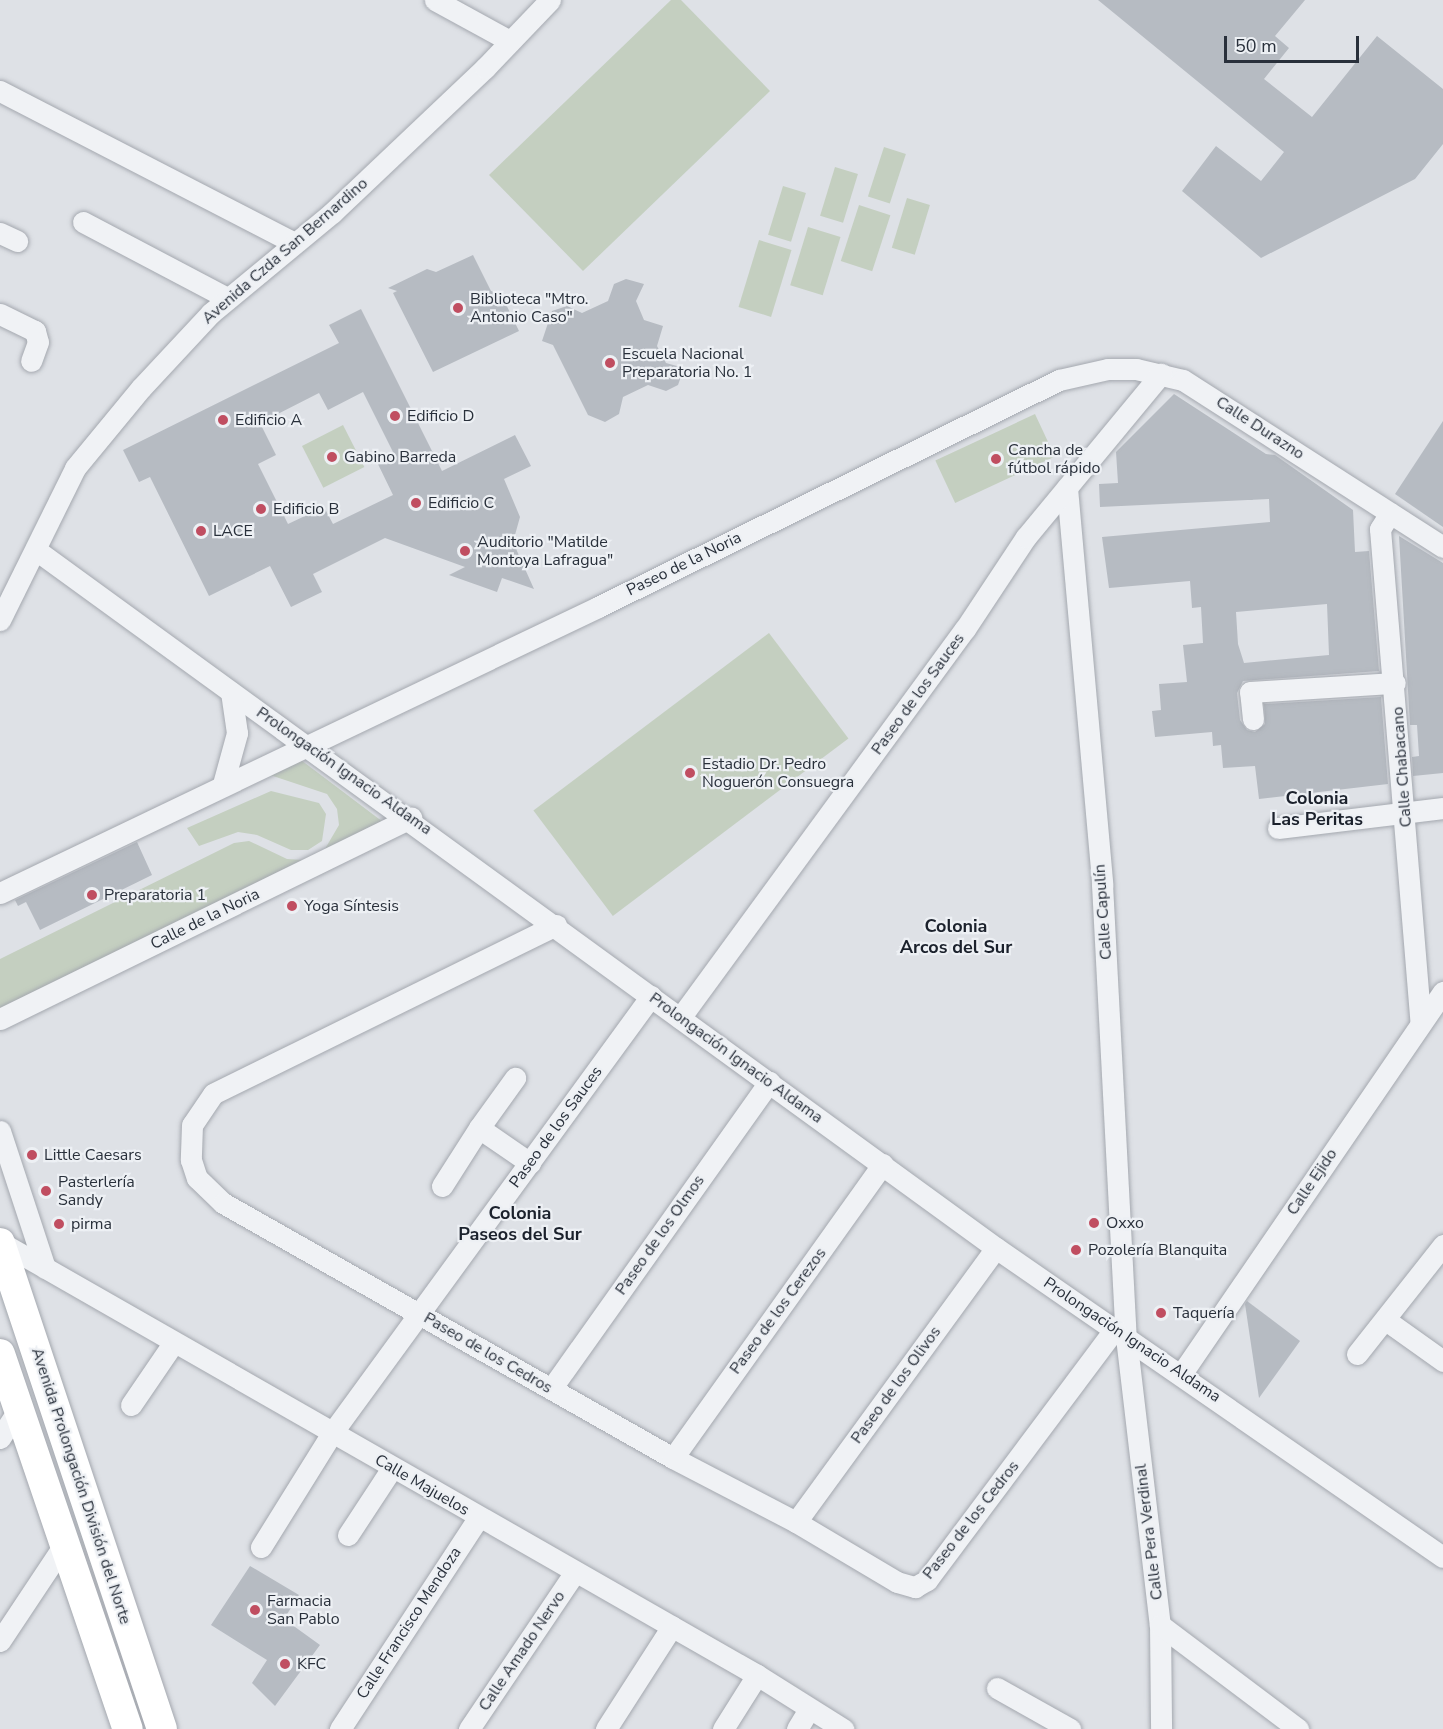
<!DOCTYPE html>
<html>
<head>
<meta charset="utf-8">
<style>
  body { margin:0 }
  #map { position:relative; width:1443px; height:1729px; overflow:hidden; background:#dee1e6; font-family:"Nunito Sans",sans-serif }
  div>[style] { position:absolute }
  .green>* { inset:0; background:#c4cfc0; transform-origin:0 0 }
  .building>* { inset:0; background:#b6bbc2 }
  .roads { filter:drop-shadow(0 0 2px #a4a8af) drop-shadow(0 0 2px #a4a8af) }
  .minor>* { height:21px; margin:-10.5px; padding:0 10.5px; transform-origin:10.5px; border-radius:10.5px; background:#f0f2f5 }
  .secondary>* { height:30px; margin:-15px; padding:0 15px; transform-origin:15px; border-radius:15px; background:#fff }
  .dots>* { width:16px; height:16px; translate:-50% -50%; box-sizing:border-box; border:3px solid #edf0f4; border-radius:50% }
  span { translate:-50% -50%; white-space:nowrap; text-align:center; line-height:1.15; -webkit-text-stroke:4.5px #edf0f4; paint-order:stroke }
  .street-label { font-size:16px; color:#29303b }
  .poi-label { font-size:16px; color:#29303b }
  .left { translate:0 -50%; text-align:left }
  .neighbourhood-label { font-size:18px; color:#1b212c; font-weight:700 }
  .scale { position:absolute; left:1224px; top:36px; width:135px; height:27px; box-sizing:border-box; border:3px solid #29303b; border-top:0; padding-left:8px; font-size:18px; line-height:21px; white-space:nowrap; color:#29303b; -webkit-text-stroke:4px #edf0f4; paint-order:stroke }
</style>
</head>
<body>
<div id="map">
  <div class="green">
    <div style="clip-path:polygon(671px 0,681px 0,770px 91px,583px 271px,489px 175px)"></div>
    <div style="left:884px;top:147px;width:23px;height:52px;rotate:18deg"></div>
    <div style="left:835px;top:167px;width:24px;height:51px;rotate:17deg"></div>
    <div style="left:783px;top:186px;width:24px;height:51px;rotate:17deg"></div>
    <div style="left:907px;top:198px;width:24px;height:52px;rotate:17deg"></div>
    <div style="left:859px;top:205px;width:33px;height:59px;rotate:18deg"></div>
    <div style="left:808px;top:227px;width:34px;height:61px;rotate:17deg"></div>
    <div style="left:759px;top:240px;width:34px;height:70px;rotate:17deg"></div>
    <div style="left:1035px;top:414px;width:47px;height:110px;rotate:65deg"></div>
    <div style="left:343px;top:425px;width:47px;height:46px;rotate:63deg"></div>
    <div style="left:769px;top:633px;width:132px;height:295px;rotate:53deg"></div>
    <div style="clip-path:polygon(297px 757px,391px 828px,0 1010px,0 959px,234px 843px,249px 841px,287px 859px,303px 860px,322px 854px,339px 825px,337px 809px,327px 794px,270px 775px)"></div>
    <div style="clip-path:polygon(271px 791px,319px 803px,326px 814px,322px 841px,308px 850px,291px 850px,257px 835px,238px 832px,199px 846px,187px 828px)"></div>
  </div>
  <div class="building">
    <div style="clip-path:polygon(1098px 0,1305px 0,1275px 36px,1289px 48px,1264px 79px,1312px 117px,1377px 36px,1443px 89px,1443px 144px,1415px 179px,1261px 258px,1182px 191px,1216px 146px,1261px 181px,1284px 152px)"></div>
    <div style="clip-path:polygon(473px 255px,491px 291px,501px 294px,519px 331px,433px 372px,393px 293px,397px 291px,388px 288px,427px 269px,436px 272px)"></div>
    <div style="clip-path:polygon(626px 279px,644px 284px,636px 301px,644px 320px,663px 326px,657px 346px,666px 363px,684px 368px,678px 385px,666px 391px,648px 385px,623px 397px,619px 414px,605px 422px,588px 415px,553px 345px,542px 341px,552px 311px,567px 306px,582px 313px,608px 301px,614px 284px)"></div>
    <div style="clip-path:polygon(evenodd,361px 309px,442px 471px,515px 435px,531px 466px,504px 479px,520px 517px,513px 542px,534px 589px,502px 578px,497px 592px,449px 575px,465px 567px,385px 538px,313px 574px,322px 592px,291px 607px,270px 566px,209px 596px,150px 477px,139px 482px,123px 450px,339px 343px,329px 325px,361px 309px,363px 392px,393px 452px,376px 460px,393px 495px,333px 524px,324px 507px,288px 524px,258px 464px,276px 455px,260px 423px,319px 393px,328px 410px,363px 392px)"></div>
    <div style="clip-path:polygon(evenodd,1174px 394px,1266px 454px,1275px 455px,1353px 510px,1355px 552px,1369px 551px,1379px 671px,1243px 681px,1237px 693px,1240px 720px,1247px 730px,1255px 732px,1265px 724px,1264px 704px,1381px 697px,1388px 784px,1259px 799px,1255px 766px,1223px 768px,1221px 745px,1213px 746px,1212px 732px,1155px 737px,1152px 711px,1161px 710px,1159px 684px,1187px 682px,1183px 645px,1203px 643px,1201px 607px,1192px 608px,1190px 581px,1109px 588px,1102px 537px,1270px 522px,1269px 499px,1100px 507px,1099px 484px,1118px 483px,1116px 452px,1174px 394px,1327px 604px,1329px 655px,1244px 663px,1238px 644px,1236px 612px,1327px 604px)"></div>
    <div style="clip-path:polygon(1443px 421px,1443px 527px,1395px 494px)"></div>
    <div style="clip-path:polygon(1399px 536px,1443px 563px,1443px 773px,1413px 776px,1412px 757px,1419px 756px,1417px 725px,1410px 725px)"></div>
    <div style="clip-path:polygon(137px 842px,152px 875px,40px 930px,26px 902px,18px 906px,15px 900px)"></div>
    <div style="clip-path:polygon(1247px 1301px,1300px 1341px,1259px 1398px,1245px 1304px)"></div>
    <div style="clip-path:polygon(250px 1566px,299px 1595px,284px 1619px,320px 1645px,275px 1706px,252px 1683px,267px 1660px,211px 1625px)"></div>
  </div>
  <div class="roads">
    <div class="minor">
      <div style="left:435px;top:0;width:85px;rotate:28.7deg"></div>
      <div style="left:0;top:91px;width:330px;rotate:27.3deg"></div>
      <div style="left:83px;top:222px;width:163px;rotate:27.8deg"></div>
      <div style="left:0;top:233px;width:19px;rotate:25deg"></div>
      <div style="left:0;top:314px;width:39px;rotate:26deg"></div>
      <div style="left:35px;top:331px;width:11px;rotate:75deg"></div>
      <div style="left:38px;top:342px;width:20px;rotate:110deg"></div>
      <div style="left:1067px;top:488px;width:398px;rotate:84.9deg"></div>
      <div style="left:1102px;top:884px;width:454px;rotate:87deg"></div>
      <div style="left:1126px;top:1337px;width:290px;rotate:83.3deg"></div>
      <div style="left:1160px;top:1625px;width:104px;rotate:89.4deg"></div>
      <div style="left:1390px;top:513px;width:19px;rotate:122deg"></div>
      <div style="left:1380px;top:529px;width:496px;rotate:85.3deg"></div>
      <div style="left:36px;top:550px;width:1187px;rotate:36.02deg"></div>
      <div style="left:996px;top:1248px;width:543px;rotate:34.66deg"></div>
      <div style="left:0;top:620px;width:169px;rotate:-63.7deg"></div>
      <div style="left:75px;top:468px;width:104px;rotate:-50.5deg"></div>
      <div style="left:141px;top:388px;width:103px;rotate:-47deg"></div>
      <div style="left:211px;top:313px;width:157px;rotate:-39.6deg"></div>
      <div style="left:332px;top:213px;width:211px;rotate:-43.5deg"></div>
      <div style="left:485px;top:68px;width:94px;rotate:-46.3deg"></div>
      <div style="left:1253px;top:719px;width:27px;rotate:-96deg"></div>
      <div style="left:1250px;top:692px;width:145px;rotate:-3.6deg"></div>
      <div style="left:223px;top:784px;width:53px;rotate:-74.6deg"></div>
      <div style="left:237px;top:733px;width:41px;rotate:-98.3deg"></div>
      <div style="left:1278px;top:828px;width:166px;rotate:-6.9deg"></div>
      <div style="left:0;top:893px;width:663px;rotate:-25.56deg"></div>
      <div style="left:598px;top:607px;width:514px;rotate:-26.22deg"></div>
      <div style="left:1059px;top:380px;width:50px;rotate:-12.7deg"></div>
      <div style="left:1108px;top:369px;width:28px"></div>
      <div style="left:1136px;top:369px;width:48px;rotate:13.2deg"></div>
      <div style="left:1183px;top:380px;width:309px;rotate:32.7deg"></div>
      <div style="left:556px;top:925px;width:382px;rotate:153.8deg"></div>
      <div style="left:213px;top:1094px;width:37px;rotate:124deg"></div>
      <div style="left:192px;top:1125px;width:35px;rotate:92deg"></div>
      <div style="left:191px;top:1160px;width:19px;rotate:72deg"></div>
      <div style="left:197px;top:1178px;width:36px;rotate:44deg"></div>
      <div style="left:223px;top:1203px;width:517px;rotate:29.54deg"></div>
      <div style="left:673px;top:1458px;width:139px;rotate:27.5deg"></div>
      <div style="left:796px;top:1522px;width:117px;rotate:30.7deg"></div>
      <div style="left:897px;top:1582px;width:19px;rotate:16deg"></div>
      <div style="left:915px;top:1587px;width:14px;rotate:-30deg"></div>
      <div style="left:927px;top:1580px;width:314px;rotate:-53.2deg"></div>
      <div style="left:680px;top:1018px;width:482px;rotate:-53.8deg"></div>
      <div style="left:965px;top:629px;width:110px;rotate:-56.5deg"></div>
      <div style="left:1026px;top:537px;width:212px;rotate:-50.4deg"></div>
      <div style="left:0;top:1019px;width:458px;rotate:-26.1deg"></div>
      <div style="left:479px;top:1128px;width:62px;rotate:-54.2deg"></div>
      <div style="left:0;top:1131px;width:144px;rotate:71.8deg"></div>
      <div style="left:442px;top:1186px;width:69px;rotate:-57.5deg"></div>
      <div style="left:479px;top:1128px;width:62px;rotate:34.5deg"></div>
      <div style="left:0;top:1242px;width:872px;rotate:29.77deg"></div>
      <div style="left:757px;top:1675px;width:102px;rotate:32.1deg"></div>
      <div style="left:1387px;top:1321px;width:69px;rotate:35.5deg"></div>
      <div style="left:1357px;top:1354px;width:139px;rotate:-51.7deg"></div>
      <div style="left:1182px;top:1373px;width:462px;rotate:-55.6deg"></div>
      <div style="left:551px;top:1389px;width:377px;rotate:-54.6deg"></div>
      <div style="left:131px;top:1405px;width:76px;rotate:-55.7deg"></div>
      <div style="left:0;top:1438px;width:35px;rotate:-57deg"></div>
      <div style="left:673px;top:1458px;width:361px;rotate:-54.5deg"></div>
      <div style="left:796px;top:1522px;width:339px;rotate:-53.9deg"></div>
      <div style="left:348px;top:1535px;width:80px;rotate:-56.7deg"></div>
      <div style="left:261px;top:1547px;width:134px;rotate:-58.1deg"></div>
      <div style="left:332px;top:1433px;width:541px;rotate:-53.87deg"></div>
      <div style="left:1160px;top:1625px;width:173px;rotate:37deg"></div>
      <div style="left:0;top:1641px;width:118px;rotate:-56.4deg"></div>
      <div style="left:997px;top:1688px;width:84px;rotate:29.3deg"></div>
      <div style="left:340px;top:1729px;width:252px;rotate:-56.8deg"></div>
      <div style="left:469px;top:1729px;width:189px;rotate:-56deg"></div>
      <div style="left:606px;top:1729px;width:122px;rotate:-57.3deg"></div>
      <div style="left:723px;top:1729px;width:64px;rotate:-57.8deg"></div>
      <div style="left:797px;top:1729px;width:23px;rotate:-59deg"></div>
    </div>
    <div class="secondary">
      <div style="left:0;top:1243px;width:512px;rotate:71.57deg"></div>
      <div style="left:0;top:1354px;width:396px;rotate:71.2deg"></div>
    </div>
  </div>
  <div class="dots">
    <div style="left:458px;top:308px;background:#c04e61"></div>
    <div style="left:610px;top:363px;background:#c04e61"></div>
    <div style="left:395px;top:416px;background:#c04e61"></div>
    <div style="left:223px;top:420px;background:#c04e61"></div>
    <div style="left:332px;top:457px;background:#c04e61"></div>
    <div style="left:996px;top:459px;background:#c04e61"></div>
    <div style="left:416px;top:503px;background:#c04e61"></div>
    <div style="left:261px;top:509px;background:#c04e61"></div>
    <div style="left:201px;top:531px;background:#c04e61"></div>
    <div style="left:465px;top:551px;background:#c04e61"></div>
    <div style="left:690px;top:773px;background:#c04e61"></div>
    <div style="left:92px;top:895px;background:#c04e61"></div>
    <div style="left:292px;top:906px;background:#c04e61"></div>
    <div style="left:32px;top:1155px;background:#c04e61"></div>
    <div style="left:46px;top:1191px;background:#c04e61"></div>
    <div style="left:1094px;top:1223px;background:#c04e61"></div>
    <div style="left:59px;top:1224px;background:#c04e61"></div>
    <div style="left:1076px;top:1250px;background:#c04e61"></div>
    <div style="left:1161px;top:1313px;background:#c04e61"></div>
    <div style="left:255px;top:1610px;background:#c04e61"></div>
    <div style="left:285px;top:1664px;background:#c04e61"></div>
  </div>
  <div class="street-label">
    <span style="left:285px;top:251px;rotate:-41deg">Avenida Czda San Bernardino</span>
    <span style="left:1260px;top:428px;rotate:33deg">Calle Durazno</span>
    <span style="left:684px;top:564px;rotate:-26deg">Paseo de la Noria</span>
    <span style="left:918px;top:694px;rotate:-54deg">Paseo de los Sauces</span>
    <span style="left:1402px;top:767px;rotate:-94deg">Calle Chabacano</span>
    <span style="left:344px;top:771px;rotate:35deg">Prolongación Ignacio Aldama</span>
    <span style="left:1103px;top:912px;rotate:-94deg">Calle Capulín</span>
    <span style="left:205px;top:919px;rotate:-26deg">Calle de la Noria</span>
    <span style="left:736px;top:1058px;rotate:36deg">Prolongación Ignacio Aldama</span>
    <span style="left:556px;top:1127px;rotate:-54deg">Paseo de los Sauces</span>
    <span style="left:1312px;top:1182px;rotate:-56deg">Calle Ejido</span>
    <span style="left:660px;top:1235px;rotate:-55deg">Paseo de los Olmos</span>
    <span style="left:778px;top:1311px;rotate:-54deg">Paseo de los Cerezos</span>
    <span style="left:1132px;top:1340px;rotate:34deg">Prolongación Ignacio Aldama</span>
    <span style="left:488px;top:1353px;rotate:30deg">Paseo de los Cedros</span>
    <span style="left:896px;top:1385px;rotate:-54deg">Paseo de los Olivos</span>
    <span style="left:422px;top:1485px;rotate:30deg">Calle Majuelos</span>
    <span style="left:81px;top:1486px;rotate:72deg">Avenida Prolongación División del Norte</span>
    <span style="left:971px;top:1520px;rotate:-52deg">Paseo de los Cedros</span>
    <span style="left:1149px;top:1532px;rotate:-97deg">Calle Pera Verdinal</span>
    <span style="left:409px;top:1623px;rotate:-57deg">Calle Francisco Mendoza</span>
    <span style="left:522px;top:1651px;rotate:-56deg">Calle Amado Nervo</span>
  </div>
  <div class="poi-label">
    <span class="left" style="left:470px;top:308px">Biblioteca "Mtro.<br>Antonio Caso"</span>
    <span class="left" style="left:622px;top:363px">Escuela Nacional<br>Preparatoria No. 1</span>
    <span class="left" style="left:407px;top:416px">Edificio D</span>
    <span class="left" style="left:235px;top:420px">Edificio A</span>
    <span class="left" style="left:1008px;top:459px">Cancha de<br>fútbol rápido</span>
    <span class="left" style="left:344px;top:457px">Gabino Barreda</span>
    <span class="left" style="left:428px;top:503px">Edificio C</span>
    <span class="left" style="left:273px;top:509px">Edificio B</span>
    <span class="left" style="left:213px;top:531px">LACE</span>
    <span class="left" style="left:477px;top:551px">Auditorio "Matilde<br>Montoya Lafragua"</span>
    <span class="left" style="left:702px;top:773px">Estadio Dr. Pedro<br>Noguerón Consuegra</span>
    <span class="left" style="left:104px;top:895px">Preparatoria 1</span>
    <span class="left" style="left:304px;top:906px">Yoga Síntesis</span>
    <span class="left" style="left:44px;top:1155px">Little Caesars</span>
    <span class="left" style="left:58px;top:1191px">Pasterlería<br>Sandy</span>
    <span class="left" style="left:1106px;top:1223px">Oxxo</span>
    <span class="left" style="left:71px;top:1224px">pirma</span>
    <span class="left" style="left:1088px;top:1250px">Pozolería Blanquita</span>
    <span class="left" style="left:1173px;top:1313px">Taquería</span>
    <span class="left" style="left:267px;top:1610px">Farmacia<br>San Pablo</span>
    <span class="left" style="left:297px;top:1664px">KFC</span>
  </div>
  <div class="neighbourhood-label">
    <span style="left:1317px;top:809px">Colonia<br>Las Peritas</span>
    <span style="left:956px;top:937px">Colonia<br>Arcos del Sur</span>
    <span style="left:520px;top:1224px">Colonia<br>Paseos del Sur</span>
  </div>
  <div class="scale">50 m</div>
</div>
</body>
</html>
